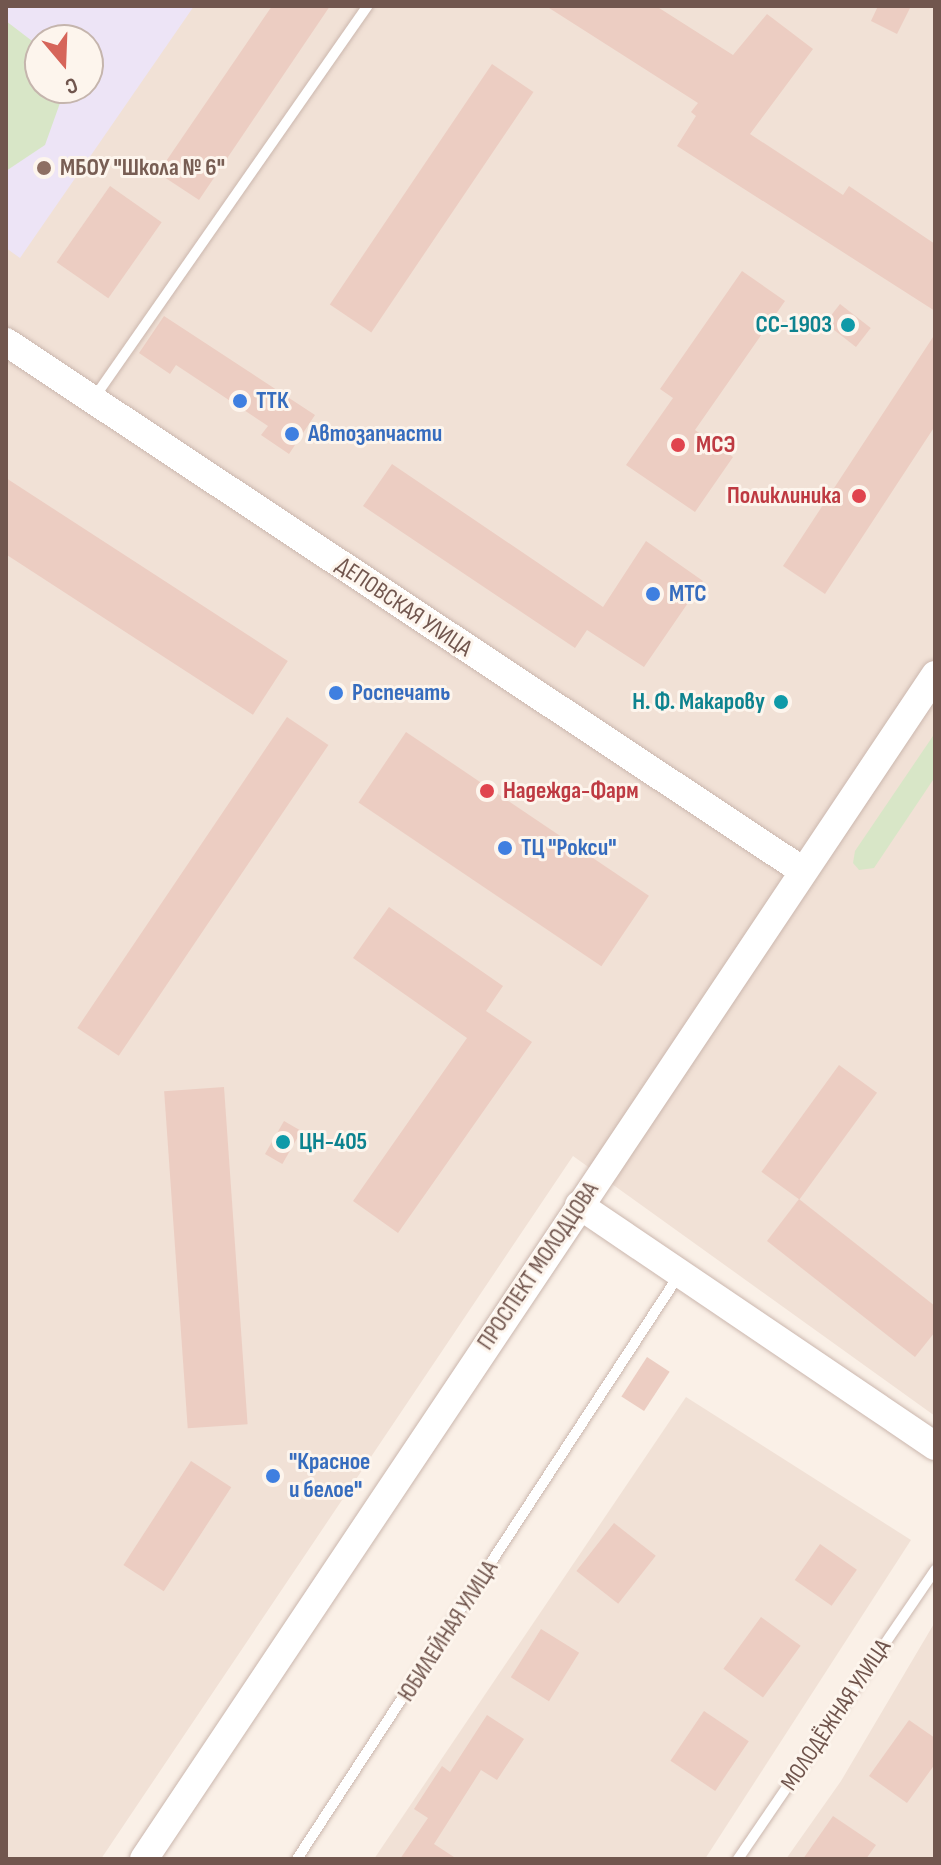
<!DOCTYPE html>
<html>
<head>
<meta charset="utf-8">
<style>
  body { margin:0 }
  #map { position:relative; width:941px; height:1865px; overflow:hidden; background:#faf0e7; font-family:"Sofia Sans Condensed",sans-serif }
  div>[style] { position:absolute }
  .residential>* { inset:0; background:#f1e1d6 }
  .education>* { inset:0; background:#ede4f6 }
  .green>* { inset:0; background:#d8e6c7 }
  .building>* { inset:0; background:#eccdc2; transform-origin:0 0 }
  .roads { filter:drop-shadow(0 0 2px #cbb7ae) drop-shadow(0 0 2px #cbb7ae) }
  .lane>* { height:10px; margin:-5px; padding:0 5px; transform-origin:5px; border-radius:5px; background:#fff }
  .secondary>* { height:28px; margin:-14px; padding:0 14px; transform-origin:14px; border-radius:14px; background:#fff }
  .dots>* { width:22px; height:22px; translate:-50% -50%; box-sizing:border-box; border:4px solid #fdf5ed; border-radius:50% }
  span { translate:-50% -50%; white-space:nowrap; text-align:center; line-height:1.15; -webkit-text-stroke:6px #fdf5ed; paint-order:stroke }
  .education-label { font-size:24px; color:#785e54; font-weight:700 }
  .left { translate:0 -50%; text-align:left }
  .culture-label { font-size:24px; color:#0d838f; font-weight:700 }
  .right { translate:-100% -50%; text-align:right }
  .shop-label { font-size:24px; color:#366cbe; font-weight:700 }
  .health-label { font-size:24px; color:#be3a42; font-weight:700 }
  .street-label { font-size:24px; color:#71564e }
  .frame { position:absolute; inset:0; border:8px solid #71564e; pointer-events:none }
  .north { position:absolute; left:24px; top:24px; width:80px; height:80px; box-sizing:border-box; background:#fdf5ed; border:2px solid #c5b5ad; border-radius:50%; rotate:161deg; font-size:22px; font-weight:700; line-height:32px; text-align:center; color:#71564e }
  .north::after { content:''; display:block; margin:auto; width:28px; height:36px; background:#d6655a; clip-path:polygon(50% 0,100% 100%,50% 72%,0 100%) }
</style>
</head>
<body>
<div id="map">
  <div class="residential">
    <div style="clip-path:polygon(evenodd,6px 6px,935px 6px,935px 1416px,573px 1156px,101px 1859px,6px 1859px,6px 6px,40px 40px,88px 40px,88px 88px,40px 88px,40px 40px)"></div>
    <div style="clip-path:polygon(686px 1397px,911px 1540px,705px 1859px,374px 1859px)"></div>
    <div style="clip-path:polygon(935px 1622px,935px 1859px,786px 1859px,841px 1781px)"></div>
  </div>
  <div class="education">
    <div style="clip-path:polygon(evenodd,6px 6px,194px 6px,20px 258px,6px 248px,6px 6px,40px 40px,88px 40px,88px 88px,40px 88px,40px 40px)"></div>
  </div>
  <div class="green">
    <div style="clip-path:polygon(6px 21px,40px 47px,40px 88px,60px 88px,60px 103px,45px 145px,6px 171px)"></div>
    <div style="clip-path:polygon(935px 733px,935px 777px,874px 868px,859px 870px,853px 863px,855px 851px)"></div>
  </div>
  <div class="building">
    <div style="clip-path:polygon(272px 6px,330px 6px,199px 200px,158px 173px)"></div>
    <div style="clip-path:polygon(546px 6px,656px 6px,733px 55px,767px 14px,813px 49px,750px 134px,843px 195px,849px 186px,935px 244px,935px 311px,677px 146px,696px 116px,691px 112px,698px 103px)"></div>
    <div style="clip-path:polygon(878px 6px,911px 6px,897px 34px,871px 21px)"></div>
    <div style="left:492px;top:64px;width:50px;height:290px;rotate:34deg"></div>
    <div style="left:110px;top:186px;width:63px;height:93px;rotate:35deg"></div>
    <div style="clip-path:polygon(742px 271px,785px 301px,695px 430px,733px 457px,695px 512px,626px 465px,673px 398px,660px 389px)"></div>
    <div style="left:840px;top:304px;width:39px;height:24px;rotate:38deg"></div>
    <div style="clip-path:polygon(164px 316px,315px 415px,289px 454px,261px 435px,268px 426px,176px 365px,170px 374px,139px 353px)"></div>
    <div style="clip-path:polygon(935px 334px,935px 426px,825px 594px,783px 566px)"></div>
    <div style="clip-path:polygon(392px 464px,603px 607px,646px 541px,703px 581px,644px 667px,587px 630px,575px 648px,363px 506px)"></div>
    <div style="left:6px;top:478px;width:336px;height:64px;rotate:33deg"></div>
    <div style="left:287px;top:717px;width:50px;height:375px;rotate:34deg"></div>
    <div style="left:406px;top:732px;width:293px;height:85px;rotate:34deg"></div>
    <div style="clip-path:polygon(389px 907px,503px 986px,486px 1011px,532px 1042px,398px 1233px,353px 1201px,467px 1038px,353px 958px)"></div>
    <div style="left:839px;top:1065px;width:47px;height:132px;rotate:36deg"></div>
    <div style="left:224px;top:1087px;width:338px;height:60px;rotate:86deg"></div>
    <div style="left:284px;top:1121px;width:20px;height:38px;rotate:30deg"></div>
    <div style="clip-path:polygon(799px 1199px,935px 1306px,935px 1332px,915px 1357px,767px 1241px)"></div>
    <div style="left:647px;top:1357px;width:27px;height:47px;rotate:33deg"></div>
    <div style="left:191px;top:1461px;width:48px;height:124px;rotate:33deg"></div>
    <div style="left:614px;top:1523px;width:53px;height:61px;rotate:38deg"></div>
    <div style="left:820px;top:1544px;width:45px;height:44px;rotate:35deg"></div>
    <div style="left:761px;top:1617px;width:49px;height:64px;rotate:36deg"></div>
    <div style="left:541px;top:1629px;width:45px;height:57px;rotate:32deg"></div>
    <div style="left:704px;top:1711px;width:54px;height:60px;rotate:34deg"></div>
    <div style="clip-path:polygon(487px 1715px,524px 1739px,497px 1780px,481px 1770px,434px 1844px,457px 1859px,400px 1859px,428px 1818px,414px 1809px,442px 1766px,450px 1772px)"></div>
    <div style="clip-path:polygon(909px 1720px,935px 1738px,935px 1764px,907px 1803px,869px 1776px)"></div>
    <div style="clip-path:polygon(833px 1816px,876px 1845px,866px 1859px,803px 1859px)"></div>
  </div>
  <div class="roads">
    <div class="lane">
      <div style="left:94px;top:398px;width:478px;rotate:-55.1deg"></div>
      <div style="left:297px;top:1859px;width:698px;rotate:-56.81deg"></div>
      <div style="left:738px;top:1859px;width:350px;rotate:-55.7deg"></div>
    </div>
    <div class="secondary">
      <div style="left:6px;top:342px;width:957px;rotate:33.57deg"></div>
      <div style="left:579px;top:1205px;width:430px;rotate:34.1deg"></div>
      <div style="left:144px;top:1859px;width:1424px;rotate:-56.25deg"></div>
    </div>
  </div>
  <div class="dots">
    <div style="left:44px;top:168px;background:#8d6e63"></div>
    <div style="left:848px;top:325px;background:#0f9aa8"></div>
    <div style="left:240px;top:401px;background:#3f7fe0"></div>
    <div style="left:292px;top:434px;background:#3f7fe0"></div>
    <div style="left:678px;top:445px;background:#e0444e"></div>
    <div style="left:859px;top:496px;background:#e0444e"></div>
    <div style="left:653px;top:594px;background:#3f7fe0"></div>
    <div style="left:336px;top:693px;background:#3f7fe0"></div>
    <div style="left:781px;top:702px;background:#0f9aa8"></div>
    <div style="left:487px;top:791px;background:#e0444e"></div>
    <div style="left:505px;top:848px;background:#3f7fe0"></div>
    <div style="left:283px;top:1142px;background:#0f9aa8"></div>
    <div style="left:273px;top:1476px;background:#3f7fe0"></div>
  </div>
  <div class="education-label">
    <span class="left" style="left:60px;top:168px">МБОУ "Школа № 6"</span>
  </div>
  <div class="culture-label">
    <span class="right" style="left:832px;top:325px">СС-1903</span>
    <span class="right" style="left:765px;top:702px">Н. Ф. Макарову</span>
    <span class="left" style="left:299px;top:1142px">ЦН-405</span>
  </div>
  <div class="shop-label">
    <span class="left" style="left:256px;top:401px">ТТК</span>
    <span class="left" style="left:308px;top:434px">Автозапчасти</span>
    <span class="left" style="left:669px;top:594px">МТС</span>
    <span class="left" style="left:352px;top:693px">Роспечать</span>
    <span class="left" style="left:521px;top:848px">ТЦ "Рокси"</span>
    <span class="left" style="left:289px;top:1476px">"Красное<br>и белое"</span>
  </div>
  <div class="health-label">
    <span class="left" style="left:696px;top:445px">МСЭ</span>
    <span class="right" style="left:841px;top:496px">Поликлиника</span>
    <span class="left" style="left:503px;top:791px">Надежда-Фарм</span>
  </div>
  <div class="street-label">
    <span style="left:404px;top:607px;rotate:34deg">ДЕПОВСКАЯ УЛИЦА</span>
    <span style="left:538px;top:1266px;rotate:-56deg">ПРОСПЕКТ МОЛОДЦОВА</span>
    <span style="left:448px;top:1631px;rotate:-57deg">ЮБИЛЕЙНАЯ УЛИЦА</span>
    <span style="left:836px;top:1715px;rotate:-56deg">МОЛОДЁЖНАЯ УЛИЦА</span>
  </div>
  <div class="frame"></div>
  <div class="north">С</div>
</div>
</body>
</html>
